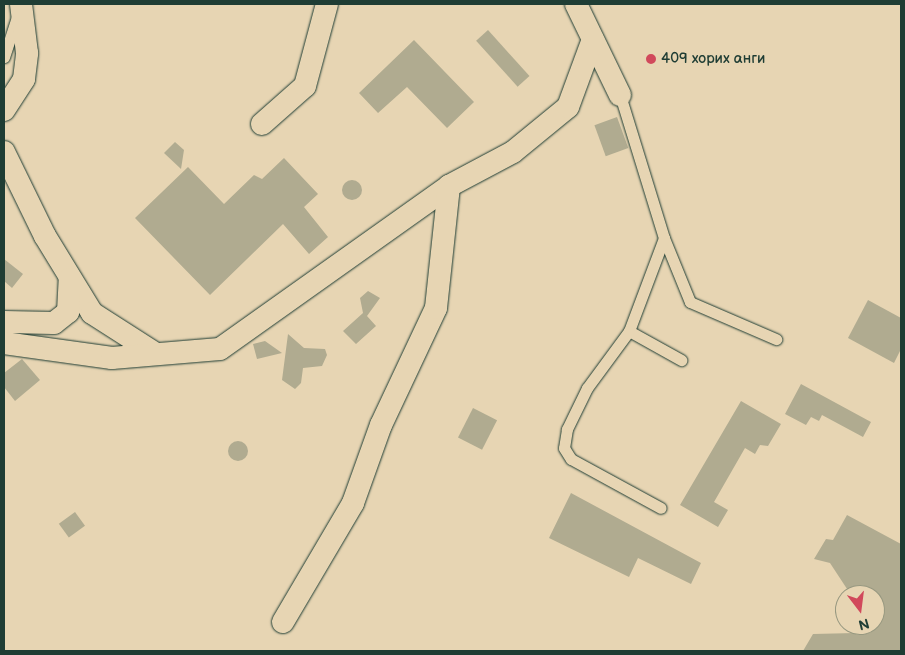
<!DOCTYPE html>
<html>
<head>
<meta charset="utf-8">
<style>
  body { margin:0 }
  #map { position:relative; width:905px; height:655px; overflow:hidden; background:#e7d5b3; font-family:"Balsamiq Sans",sans-serif }
  div>[style] { position:absolute }
  .building>* { inset:0; background:#b0ab90; transform-origin:0 0 }
  .round { border-radius:50% }
  .roads { filter:drop-shadow(0 0 1px #1f3d34) drop-shadow(0 0 1px #1f3d34) }
  .service>* { height:11px; margin:-5.5px; padding:0 5.5px; transform-origin:5.5px; border-radius:5.5px; background:#e7d5b3 }
  .minor>* { height:22px; margin:-11px; padding:0 11px; transform-origin:11px; border-radius:11px; background:#e7d5b3 }
  .dots>* { width:14px; height:14px; translate:-50% -50%; box-sizing:border-box; border:2px solid #e7d5b3; border-radius:50% }
  span { translate:-50% -50%; white-space:nowrap; text-align:center; line-height:1.15; -webkit-text-stroke:4px #e7d5b3; paint-order:stroke }
  .poi-label { font-size:15px; color:#1f3d34 }
  .left { translate:0 -50%; text-align:left }
  .frame { position:absolute; inset:0; border:5px solid #1f3d34; pointer-events:none }
  .north { position:absolute; left:835px; top:585px; width:50px; height:50px; box-sizing:border-box; background:#e7d5b3; border:1px solid #979880; border-radius:50%; rotate:165deg; font-size:14px; font-weight:700; line-height:20px; text-align:center; color:#1f3d34 }
  .north::after { content:''; display:block; margin:auto; width:18px; height:22px; background:#d1495b; clip-path:polygon(50% 0,100% 100%,50% 72%,0 100%) }
</style>
</head>
<body>
<div id="map">
  <div class="building">
    <div style="left:488px;top:30px;width:62px;height:16px;rotate:48deg"></div>
    <div style="clip-path:polygon(414px 40px,474px 102px,447px 128px,407px 87px,378px 113px,359px 93px)"></div>
    <div style="left:617px;top:117px;width:33px;height:24px;rotate:70deg"></div>
    <div style="clip-path:polygon(175px 142px,184px 150px,181px 169px,164px 153px)"></div>
    <div style="clip-path:polygon(284px 158px,318px 194px,304px 207px,328px 237px,309px 254px,283px 224px,210px 295px,135px 218px,188px 167px,224px 204px,254px 175px,262px 179px)"></div>
    <div class="round" style="left:342px;top:180px;width:20px;height:20px"></div>
    <div style="clip-path:polygon(4px 259px,23px 274px,12px 288px,4px 281px)"></div>
    <div style="clip-path:polygon(368px 291px,380px 298px,367px 316px,376px 326px,356px 344px,343px 331px,363px 313px,360px 298px)"></div>
    <div style="clip-path:polygon(868px 300px,901px 318px,901px 349px,894px 363px,848px 338px)"></div>
    <div style="clip-path:polygon(288px 334px,304px 348px,325px 349px,327px 355px,322px 366px,303px 368px,301px 383px,295px 389px,282px 380px)"></div>
    <div style="clip-path:polygon(265px 341px,282px 353px,257px 359px,253px 344px)"></div>
    <div style="clip-path:polygon(22px 359px,40px 380px,15px 401px,4px 387px,4px 373px)"></div>
    <div style="clip-path:polygon(801px 384px,871px 422px,863px 437px,822px 415px,819px 421px,811px 417px,806px 425px,785px 414px)"></div>
    <div style="clip-path:polygon(741px 401px,781px 424px,768px 446px,760px 445px,755px 454px,745px 448px,714px 502px,728px 510px,718px 527px,680px 505px)"></div>
    <div style="left:473px;top:408px;width:27px;height:33px;rotate:27deg"></div>
    <div class="round" style="left:228px;top:441px;width:20px;height:20px"></div>
    <div style="clip-path:polygon(571px 493px,701px 563px,691px 584px,638px 558px,629px 577px,549px 538px)"></div>
    <div style="left:75px;top:512px;width:17px;height:20px;rotate:54deg"></div>
    <div style="clip-path:polygon(847px 515px,901px 544px,901px 651px,803px 651px,813px 634px,855px 633px,859px 625px,875px 625px,875px 595px,851px 595px,830px 563px,814px 559px,826px 539px,833px 540px)"></div>
  </div>
  <div class="roads">
    <div class="service">
      <div style="left:4px;top:57px;width:42px;rotate:-72deg"></div>
      <div style="left:620px;top:95px;width:150px;rotate:72.9deg"></div>
      <div style="left:664px;top:238px;width:69px;rotate:67.9deg"></div>
      <div style="left:690px;top:302px;width:94px;rotate:23.3deg"></div>
      <div style="left:664px;top:238px;width:99px;rotate:110.6deg"></div>
      <div style="left:629px;top:331px;width:60px;rotate:29.1deg"></div>
      <div style="left:629px;top:331px;width:71px;rotate:126.4deg"></div>
      <div style="left:587px;top:388px;width:46px;rotate:116deg"></div>
      <div style="left:567px;top:429px;width:19px;rotate:99deg"></div>
      <div style="left:564px;top:448px;width:13px;rotate:58deg"></div>
      <div style="left:571px;top:459px;width:102px;rotate:28.6deg"></div>
    </div>
    <div class="minor">
      <div style="left:576px;top:4px;width:101px;rotate:64.2deg"></div>
      <div style="left:4px;top:110px;width:37px;rotate:-57deg"></div>
      <div style="left:24px;top:79px;width:26px;rotate:-83deg"></div>
      <div style="left:27px;top:53px;width:49px;rotate:-97deg"></div>
      <div style="left:262px;top:124px;width:57px;rotate:-41.5deg"></div>
      <div style="left:305px;top:86px;width:85px;rotate:-75deg"></div>
      <div style="left:4px;top:152px;width:93px;rotate:64deg"></div>
      <div style="left:45px;top:236px;width:90px;rotate:58.6deg"></div>
      <div style="left:92px;top:313px;width:76px;rotate:32.6deg"></div>
      <div style="left:4px;top:322px;width:50px;rotate:1.1deg"></div>
      <div style="left:54px;top:323px;width:18px;rotate:-38deg"></div>
      <div style="left:68px;top:312px;width:33px;rotate:-87deg"></div>
      <div style="left:4px;top:343px;width:109px;rotate:7.9deg"></div>
      <div style="left:112px;top:358px;width:108px;rotate:-4.8deg"></div>
      <div style="left:220px;top:349px;width:281px;rotate:-35.4deg"></div>
      <div style="left:449px;top:186px;width:72px;rotate:-28deg"></div>
      <div style="left:513px;top:152px;width:71px;rotate:-39.3deg"></div>
      <div style="left:568px;top:107px;width:72px;rotate:-69.8deg"></div>
      <div style="left:283px;top:622px;width:138px;rotate:-59.5deg"></div>
      <div style="left:353px;top:503px;width:83px;rotate:-70.3deg"></div>
      <div style="left:381px;top:425px;width:129px;rotate:-64.8deg"></div>
      <div style="left:436px;top:308px;width:123px;rotate:-83.9deg"></div>
    </div>
  </div>
  <div class="dots">
    <div style="left:651px;top:59px;background:#d1495b"></div>
  </div>
  <div class="poi-label">
    <span class="left" style="left:661px;top:59px">409 хорих анги</span>
  </div>
  <div class="frame"></div>
  <div class="north">N</div>
</div>
</body>
</html>
